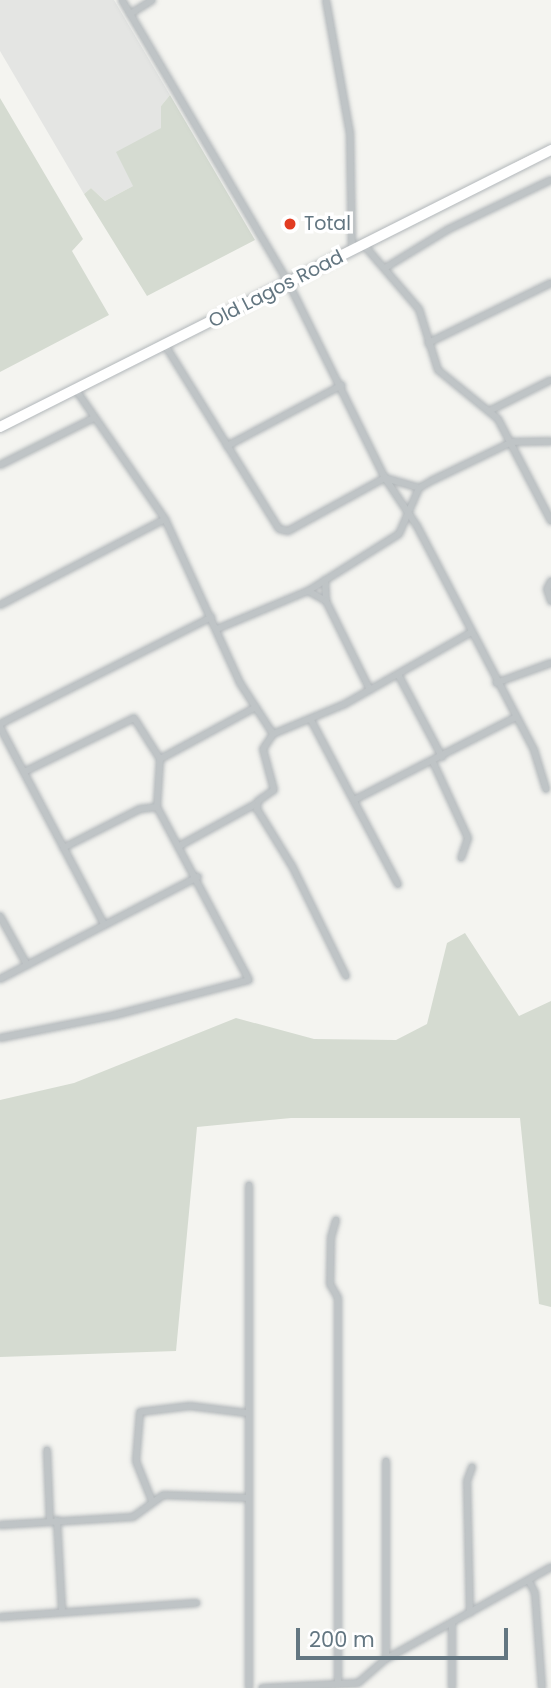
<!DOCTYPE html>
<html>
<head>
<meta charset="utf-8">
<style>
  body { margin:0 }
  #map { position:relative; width:551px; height:1688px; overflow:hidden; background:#f4f4f0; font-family:Poppins,sans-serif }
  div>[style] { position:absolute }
  .built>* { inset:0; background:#e4e5e3 }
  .green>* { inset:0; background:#d5dbd1 }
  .roads { filter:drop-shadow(0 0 2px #b2b7ba) drop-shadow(0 0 2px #b2b7ba) }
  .minor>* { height:6px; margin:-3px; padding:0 3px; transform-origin:3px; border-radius:3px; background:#bfc4c6 }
  .primary>* { height:10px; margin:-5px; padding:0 5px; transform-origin:5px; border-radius:5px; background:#fff }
  .dots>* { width:19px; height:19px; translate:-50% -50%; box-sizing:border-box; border:4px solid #fff; border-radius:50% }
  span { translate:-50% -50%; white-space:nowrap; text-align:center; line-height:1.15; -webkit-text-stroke:7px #fff; paint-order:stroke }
  .poi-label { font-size:19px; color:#637681 }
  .left { translate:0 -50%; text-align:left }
  .street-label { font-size:19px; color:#637681 }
  .scale { position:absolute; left:296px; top:1628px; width:212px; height:32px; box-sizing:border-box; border:4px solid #637681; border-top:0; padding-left:9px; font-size:21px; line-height:24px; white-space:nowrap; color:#637681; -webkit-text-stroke:5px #fff; paint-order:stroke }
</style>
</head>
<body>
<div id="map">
  <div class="built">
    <div style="clip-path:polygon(0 0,114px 0,170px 95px,161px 106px,161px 128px,133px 186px,105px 201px,91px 188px,84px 194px,0 51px)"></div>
  </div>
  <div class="green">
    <div style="clip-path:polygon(170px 95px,255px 240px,147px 296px,84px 194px,91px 188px,105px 201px,133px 186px,116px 152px,161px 128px,161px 106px)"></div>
    <div style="clip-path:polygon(0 98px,83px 239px,72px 251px,109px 315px,0 372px)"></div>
    <div style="clip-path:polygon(465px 933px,519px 1016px,551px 1001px,551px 1307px,539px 1304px,520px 1118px,291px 1118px,197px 1127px,176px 1351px,0 1357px,0 1100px,74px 1083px,236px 1018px,314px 1039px,396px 1040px,427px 1024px,447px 943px)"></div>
  </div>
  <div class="roads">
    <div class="minor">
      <div style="left:122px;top:0;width:329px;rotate:59.5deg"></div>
      <div style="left:289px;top:284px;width:216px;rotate:63.7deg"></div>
      <div style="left:385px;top:478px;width:58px;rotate:56.3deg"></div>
      <div style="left:417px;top:526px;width:253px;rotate:62.4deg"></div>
      <div style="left:534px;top:750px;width:41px;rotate:72.9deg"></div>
      <div style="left:326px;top:0;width:135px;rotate:79.8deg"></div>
      <div style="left:350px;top:133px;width:117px;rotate:89deg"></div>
      <div style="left:130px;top:14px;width:26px;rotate:-32deg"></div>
      <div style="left:363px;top:244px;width:86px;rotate:49.3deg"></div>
      <div style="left:419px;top:309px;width:64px;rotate:72.7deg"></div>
      <div style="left:438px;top:370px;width:77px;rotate:39.2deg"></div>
      <div style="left:498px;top:419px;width:115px;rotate:62.5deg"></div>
      <div style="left:385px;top:268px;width:75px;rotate:-31.4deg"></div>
      <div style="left:449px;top:229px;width:113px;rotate:-25.7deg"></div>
      <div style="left:428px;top:343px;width:137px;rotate:-26deg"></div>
      <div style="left:165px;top:345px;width:216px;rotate:58.2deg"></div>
      <div style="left:279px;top:529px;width:9px;rotate:13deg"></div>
      <div style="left:288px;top:531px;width:111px;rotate:-28.7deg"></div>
      <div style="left:385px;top:478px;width:35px;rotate:16deg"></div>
      <div style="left:76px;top:390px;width:157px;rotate:55.4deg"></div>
      <div style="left:165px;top:519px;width:180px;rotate:65.4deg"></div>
      <div style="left:240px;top:683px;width:61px;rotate:57.1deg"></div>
      <div style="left:489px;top:411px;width:69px;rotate:-26.6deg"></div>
      <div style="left:227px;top:446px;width:130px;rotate:-27.9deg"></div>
      <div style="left:0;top:465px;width:105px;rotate:-26.6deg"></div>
      <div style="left:325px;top:580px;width:21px;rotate:87deg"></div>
      <div style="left:551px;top:581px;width:9px;rotate:117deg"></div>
      <div style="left:547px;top:589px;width:13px;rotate:72deg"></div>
      <div style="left:308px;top:591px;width:21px;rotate:29deg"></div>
      <div style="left:326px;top:601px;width:99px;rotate:63.7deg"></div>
      <div style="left:0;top:605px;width:186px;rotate:-27.5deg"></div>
      <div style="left:217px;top:629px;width:99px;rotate:-22.7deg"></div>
      <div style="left:308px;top:591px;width:107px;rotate:-32.1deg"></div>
      <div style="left:399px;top:534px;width:50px;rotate:-66.5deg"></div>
      <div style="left:419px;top:488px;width:16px;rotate:-30deg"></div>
      <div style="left:433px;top:480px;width:88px;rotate:-25.7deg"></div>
      <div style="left:512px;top:442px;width:39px;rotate:-1deg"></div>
      <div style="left:399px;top:676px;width:92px;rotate:62deg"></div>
      <div style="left:496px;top:683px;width:59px;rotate:-20deg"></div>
      <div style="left:311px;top:720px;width:186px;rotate:62.1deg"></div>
      <div style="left:0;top:724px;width:237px;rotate:-26.8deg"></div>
      <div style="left:0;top:727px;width:223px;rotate:62.2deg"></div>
      <div style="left:433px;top:762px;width:84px;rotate:65.3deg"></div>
      <div style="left:468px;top:838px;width:21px;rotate:109deg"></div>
      <div style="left:26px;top:771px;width:120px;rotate:-26.1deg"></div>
      <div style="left:134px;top:718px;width:49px;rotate:57.6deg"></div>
      <div style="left:354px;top:800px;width:180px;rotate:-27.1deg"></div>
      <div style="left:157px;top:807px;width:48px;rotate:-86.4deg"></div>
      <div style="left:160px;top:759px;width:109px;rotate:-28.4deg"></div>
      <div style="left:181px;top:845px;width:85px;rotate:-28.7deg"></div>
      <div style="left:0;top:916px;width:56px;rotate:61.1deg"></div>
      <div style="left:346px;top:976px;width:123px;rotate:-116.1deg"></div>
      <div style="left:292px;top:866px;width:67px;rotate:-121.6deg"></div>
      <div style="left:257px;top:809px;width:8px;rotate:-83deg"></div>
      <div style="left:258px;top:801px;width:19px;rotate:-35deg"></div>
      <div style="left:274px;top:790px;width:42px;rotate:-105deg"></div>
      <div style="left:263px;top:749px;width:18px;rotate:-56deg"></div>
      <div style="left:273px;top:734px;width:78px;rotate:-22.6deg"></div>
      <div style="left:345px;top:704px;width:144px;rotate:-29.6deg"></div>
      <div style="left:0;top:979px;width:223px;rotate:-27.3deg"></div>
      <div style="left:0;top:1038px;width:117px;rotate:-11.3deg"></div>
      <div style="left:115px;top:1015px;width:138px;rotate:-14.6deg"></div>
      <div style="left:249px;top:980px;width:196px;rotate:-118deg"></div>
      <div style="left:157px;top:807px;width:17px;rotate:173deg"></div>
      <div style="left:140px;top:809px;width:86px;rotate:153.1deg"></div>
      <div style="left:249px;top:1185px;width:503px;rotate:90deg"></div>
      <div style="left:336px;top:1220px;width:18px;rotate:106deg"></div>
      <div style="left:331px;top:1237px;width:47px;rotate:91.2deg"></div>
      <div style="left:330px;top:1284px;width:16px;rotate:60deg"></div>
      <div style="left:338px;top:1298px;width:386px;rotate:90deg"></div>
      <div style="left:47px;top:1450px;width:71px;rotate:87.6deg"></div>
      <div style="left:386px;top:1461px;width:198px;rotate:90deg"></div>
      <div style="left:152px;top:1501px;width:43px;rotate:-111.8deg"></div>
      <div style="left:136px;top:1461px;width:49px;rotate:-85.3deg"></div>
      <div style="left:140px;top:1412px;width:50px;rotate:-6.8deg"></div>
      <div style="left:190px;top:1406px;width:57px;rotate:7deg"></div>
      <div style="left:57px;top:1520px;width:90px;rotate:86.8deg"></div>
      <div style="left:0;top:1525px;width:133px;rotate:-3.4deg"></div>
      <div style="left:133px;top:1517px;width:37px;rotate:-36deg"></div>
      <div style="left:163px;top:1495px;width:86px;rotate:2deg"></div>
      <div style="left:529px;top:1581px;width:13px;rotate:63deg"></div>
      <div style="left:535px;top:1593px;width:95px;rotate:85.8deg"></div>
      <div style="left:470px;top:1613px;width:132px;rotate:-91.3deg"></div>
      <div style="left:467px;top:1481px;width:15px;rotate:-70deg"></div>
      <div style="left:0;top:1617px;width:197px;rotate:-4.1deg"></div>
      <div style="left:452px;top:1624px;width:64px;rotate:90deg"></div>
      <div style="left:262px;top:1688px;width:96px;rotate:-3deg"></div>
      <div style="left:358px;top:1683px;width:37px;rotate:-41deg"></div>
      <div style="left:386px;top:1659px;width:189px;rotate:-29.1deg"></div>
    </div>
    <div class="primary">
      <div style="left:0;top:427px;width:617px;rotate:-26.69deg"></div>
    </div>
  </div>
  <div class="dots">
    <div style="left:290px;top:224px;background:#e23c22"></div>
  </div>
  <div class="poi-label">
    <span class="left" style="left:304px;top:224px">Total</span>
  </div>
  <div class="street-label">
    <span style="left:276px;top:289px;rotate:-27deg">Old Lagos Road</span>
  </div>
  <div class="scale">200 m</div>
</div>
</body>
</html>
